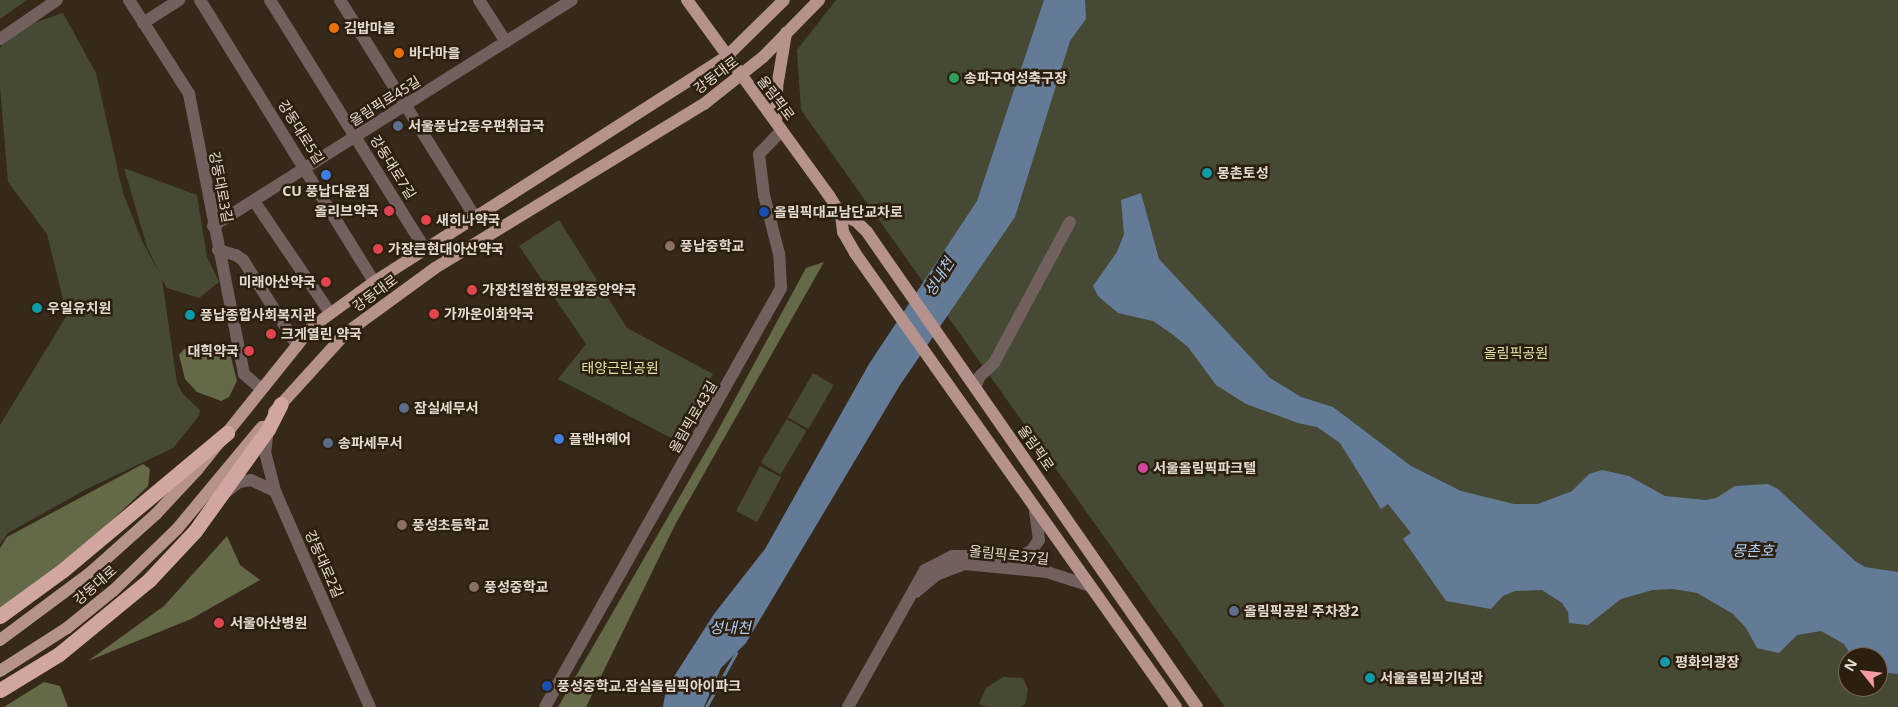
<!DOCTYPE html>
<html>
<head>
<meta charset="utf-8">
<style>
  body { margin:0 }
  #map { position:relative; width:1898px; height:707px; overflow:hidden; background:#362919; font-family:"Noto Sans","Noto Sans KR",sans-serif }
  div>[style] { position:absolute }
  .green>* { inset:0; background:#464934; transform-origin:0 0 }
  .forest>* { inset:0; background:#646947 }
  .water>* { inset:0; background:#647b97 }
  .stream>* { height:3px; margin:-1.5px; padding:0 1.5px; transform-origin:1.5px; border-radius:1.5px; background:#647b97 }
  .minor>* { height:12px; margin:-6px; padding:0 6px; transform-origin:6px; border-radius:6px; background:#71605d }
  .major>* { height:12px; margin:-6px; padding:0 6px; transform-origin:6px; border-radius:6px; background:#b6928d }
  .highway>* { height:15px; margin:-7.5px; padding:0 7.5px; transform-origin:7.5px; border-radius:7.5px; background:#d1a6a0 }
  .dots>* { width:14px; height:14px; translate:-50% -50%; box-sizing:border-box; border:2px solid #2c1f0f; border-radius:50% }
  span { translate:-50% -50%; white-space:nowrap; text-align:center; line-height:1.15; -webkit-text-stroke:5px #2c1f0f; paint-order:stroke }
  .poi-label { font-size:14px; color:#e3dad0; font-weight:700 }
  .left { translate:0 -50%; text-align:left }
  .right { translate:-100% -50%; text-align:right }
  .street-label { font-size:14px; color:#e3dad0 }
  .park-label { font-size:14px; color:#dbe3a5 }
  .water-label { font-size:15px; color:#afcff6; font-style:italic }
  .north { position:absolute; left:1838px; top:647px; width:50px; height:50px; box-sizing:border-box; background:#2c1f0f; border:1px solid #756a5c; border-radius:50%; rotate:299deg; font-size:14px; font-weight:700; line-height:20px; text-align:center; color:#e3dad0 }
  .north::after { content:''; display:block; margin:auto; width:18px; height:22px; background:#f49aa5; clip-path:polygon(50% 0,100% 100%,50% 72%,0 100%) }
</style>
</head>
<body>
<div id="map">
  <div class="green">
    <div style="clip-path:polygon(0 0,27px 0,0 19px)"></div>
    <div style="clip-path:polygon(evenodd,836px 0,1898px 0,1898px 707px,1225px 707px,801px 110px,797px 50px,836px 0,1848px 657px,1878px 657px,1878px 687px,1848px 687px,1848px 657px)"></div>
    <div style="clip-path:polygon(63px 13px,96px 73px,123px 193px,142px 241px,160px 274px,147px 247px,124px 168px,197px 195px,207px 257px,219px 282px,199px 298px,167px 288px,162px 279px,177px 383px,183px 394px,200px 410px,199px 416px,173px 448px,85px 490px,8px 533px,0 544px,0 425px,67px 315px,47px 234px,8px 182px,0 88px,0 48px,4px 41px,25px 26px)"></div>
    <div style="clip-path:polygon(559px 220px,627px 328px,713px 374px,675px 440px,558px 379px,586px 344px,519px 246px)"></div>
    <div style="left:813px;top:373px;width:24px;height:51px;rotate:30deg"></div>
    <div style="left:787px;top:419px;width:23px;height:51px;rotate:31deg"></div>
    <div style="left:760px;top:466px;width:24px;height:51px;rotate:28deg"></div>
    <div style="clip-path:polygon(1003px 677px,1023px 678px,1028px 689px,1025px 704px,1021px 707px,986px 707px,979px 704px,986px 688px)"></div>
  </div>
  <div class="forest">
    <div style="clip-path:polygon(824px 262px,676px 523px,586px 707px,558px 707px,716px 434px,806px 268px)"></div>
    <div style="clip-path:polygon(224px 343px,228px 346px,237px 381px,229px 397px,221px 401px,197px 392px,185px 379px,179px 355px,184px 349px)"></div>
    <div style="clip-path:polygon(143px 464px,150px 469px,148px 486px,61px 569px,0 610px,0 548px,7px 537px)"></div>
    <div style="clip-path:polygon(227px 536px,240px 565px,260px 580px,191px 619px,88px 661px,164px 606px)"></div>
    <div style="clip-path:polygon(44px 682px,60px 686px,68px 707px,4px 707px)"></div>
  </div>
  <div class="water">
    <div style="clip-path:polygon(1044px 0,1085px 0,1086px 19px,1070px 41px,1015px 217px,900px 385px,746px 643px,721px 668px,704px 707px,663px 707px,666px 689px,714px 614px,765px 549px,869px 364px,977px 201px)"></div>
    <div style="clip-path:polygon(1141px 193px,1159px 259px,1270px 378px,1301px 397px,1333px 407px,1411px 466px,1461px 491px,1514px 504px,1538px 504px,1572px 491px,1589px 474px,1602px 470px,1629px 476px,1665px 496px,1706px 500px,1716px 498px,1735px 486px,1768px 484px,1778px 489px,1855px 561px,1865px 567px,1898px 572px,1898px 674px,1878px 672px,1878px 657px,1852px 657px,1844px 644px,1821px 631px,1797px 635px,1779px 653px,1757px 648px,1746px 628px,1733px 614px,1697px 593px,1673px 589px,1653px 590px,1621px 599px,1588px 625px,1569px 623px,1568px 612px,1562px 603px,1542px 590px,1515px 591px,1503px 596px,1491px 609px,1446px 601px,1403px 539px,1411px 533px,1388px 504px,1381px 509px,1340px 443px,1317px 427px,1298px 423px,1246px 404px,1216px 385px,1188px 347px,1172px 334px,1153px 321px,1118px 313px,1098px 296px,1093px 286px,1117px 252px,1124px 234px,1121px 200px)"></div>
  </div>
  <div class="stream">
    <div style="left:706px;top:707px;width:62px;rotate:-60.9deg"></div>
  </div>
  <div class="minor">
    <div style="left:129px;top:0;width:112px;rotate:57.4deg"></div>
    <div style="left:189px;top:94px;width:285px;rotate:78.9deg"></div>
    <div style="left:244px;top:374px;width:21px;rotate:41deg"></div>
    <div style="left:200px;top:0;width:331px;rotate:58.3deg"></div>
    <div style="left:270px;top:0;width:293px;rotate:58.1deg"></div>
    <div style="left:340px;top:0;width:256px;rotate:58.1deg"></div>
    <div style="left:479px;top:0;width:50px;rotate:57.3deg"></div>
    <div style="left:143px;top:23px;width:43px;rotate:-32.6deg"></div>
    <div style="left:0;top:39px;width:69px;rotate:-34.4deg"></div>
    <div style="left:254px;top:201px;width:135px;rotate:55.8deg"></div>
    <div style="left:213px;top:226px;width:424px;rotate:-32.2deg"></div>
    <div style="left:218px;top:250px;width:19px;rotate:16deg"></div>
    <div style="left:236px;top:255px;width:9px;rotate:36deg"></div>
    <div style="left:243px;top:260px;width:101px;rotate:57.6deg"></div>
    <div style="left:975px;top:387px;width:12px;rotate:-66deg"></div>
    <div style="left:980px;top:376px;width:19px;rotate:-43deg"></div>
    <div style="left:994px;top:363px;width:160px;rotate:-61.7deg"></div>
    <div style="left:268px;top:429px;width:23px;rotate:97deg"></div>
    <div style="left:265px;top:452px;width:40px;rotate:75.6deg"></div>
    <div style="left:275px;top:491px;width:236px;rotate:66.3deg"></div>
    <div style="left:226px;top:492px;width:16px;rotate:-38deg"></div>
    <div style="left:239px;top:482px;width:12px;rotate:-9deg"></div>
    <div style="left:251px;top:480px;width:26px;rotate:25deg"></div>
    <div style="left:916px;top:592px;width:26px;rotate:-40deg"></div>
    <div style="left:936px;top:575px;width:31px;rotate:-21deg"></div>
    <div style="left:965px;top:564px;width:82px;rotate:5.6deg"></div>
    <div style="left:1047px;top:572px;width:45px;rotate:18deg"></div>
    <div style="left:545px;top:707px;width:481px;rotate:-60.6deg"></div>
    <div style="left:781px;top:288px;width:34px;rotate:-93deg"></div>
    <div style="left:779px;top:254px;width:61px;rotate:-104.3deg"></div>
    <div style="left:764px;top:195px;width:41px;rotate:-97deg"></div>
    <div style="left:759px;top:154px;width:33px;rotate:-46deg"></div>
    <div style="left:848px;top:707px;width:157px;rotate:-60.7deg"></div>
    <div style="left:925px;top:570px;width:30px;rotate:-27deg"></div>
    <div style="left:952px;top:556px;width:70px"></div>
    <div style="left:1022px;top:556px;width:12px;rotate:-31deg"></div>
    <div style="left:1032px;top:550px;width:12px;rotate:-55deg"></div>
    <div style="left:1039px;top:540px;width:28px;rotate:-98deg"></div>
  </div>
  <div class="major">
    <div style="left:687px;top:0;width:240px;rotate:54deg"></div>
    <div style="left:828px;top:194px;width:25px;rotate:58deg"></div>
    <div style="left:841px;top:215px;width:17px;rotate:83deg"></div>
    <div style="left:843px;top:232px;width:24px;rotate:60deg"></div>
    <div style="left:855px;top:253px;width:556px;rotate:54.74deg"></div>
    <div style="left:776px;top:122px;width:35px;rotate:-88deg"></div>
    <div style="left:777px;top:87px;width:55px;rotate:-80.5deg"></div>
    <div style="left:841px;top:215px;width:16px;rotate:22deg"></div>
    <div style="left:856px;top:221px;width:16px;rotate:45deg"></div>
    <div style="left:867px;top:232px;width:578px;rotate:55.21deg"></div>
    <div style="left:274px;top:412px;width:107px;rotate:-47.7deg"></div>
    <div style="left:346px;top:333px;width:110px;rotate:-36.1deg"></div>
    <div style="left:435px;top:268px;width:315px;rotate:-31.4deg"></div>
    <div style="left:704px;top:104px;width:75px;rotate:-38.5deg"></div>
    <div style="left:763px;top:57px;width:80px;rotate:-45.5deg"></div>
    <div style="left:0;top:640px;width:112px;rotate:-36.7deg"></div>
    <div style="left:90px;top:573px;width:89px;rotate:-41.8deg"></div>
    <div style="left:156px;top:514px;width:60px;rotate:-47deg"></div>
    <div style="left:197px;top:470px;width:184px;rotate:-51.2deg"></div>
    <div style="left:312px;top:327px;width:77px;rotate:-36deg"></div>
    <div style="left:374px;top:282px;width:418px;rotate:-32.6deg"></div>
    <div style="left:726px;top:57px;width:81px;rotate:-44.5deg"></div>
    <div style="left:0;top:671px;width:80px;rotate:-32.7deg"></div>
    <div style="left:67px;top:628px;width:60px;rotate:-39deg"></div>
    <div style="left:114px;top:590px;width:88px;rotate:-44.1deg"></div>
    <div style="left:177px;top:529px;width:133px;rotate:-50.2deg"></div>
  </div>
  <div class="highway">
    <div style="left:0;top:616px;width:78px;rotate:-36.1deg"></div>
    <div style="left:63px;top:570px;width:214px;rotate:-39.9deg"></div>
    <div style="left:0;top:690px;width:69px;rotate:-31.4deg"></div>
    <div style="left:59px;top:654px;width:117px;rotate:-39.4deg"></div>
    <div style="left:149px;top:580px;width:67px;rotate:-46.8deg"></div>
    <div style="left:195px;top:531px;width:125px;rotate:-54.4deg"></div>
    <div style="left:268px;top:429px;width:28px;rotate:-63deg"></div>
  </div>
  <div class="dots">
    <div style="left:334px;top:28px;background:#e8710a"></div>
    <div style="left:399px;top:53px;background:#e8710a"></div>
    <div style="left:954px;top:78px;background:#2e9e5b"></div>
    <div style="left:398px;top:126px;background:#5c6f8a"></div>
    <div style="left:1207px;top:173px;background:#0f9aa8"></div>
    <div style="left:326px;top:175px;background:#3f7fe0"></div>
    <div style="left:389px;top:211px;background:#e0444e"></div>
    <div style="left:764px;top:212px;background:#1a4fb4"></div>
    <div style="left:426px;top:220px;background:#e0444e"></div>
    <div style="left:670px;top:246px;background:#8d6e63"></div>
    <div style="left:378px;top:249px;background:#e0444e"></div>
    <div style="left:326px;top:282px;background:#e0444e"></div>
    <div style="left:472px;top:290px;background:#e0444e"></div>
    <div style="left:37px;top:308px;background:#0f9aa8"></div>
    <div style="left:434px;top:314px;background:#e0444e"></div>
    <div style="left:190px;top:315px;background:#0f9aa8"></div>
    <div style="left:271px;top:334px;background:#e0444e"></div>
    <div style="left:249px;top:351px;background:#e0444e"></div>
    <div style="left:404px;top:408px;background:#5c6f8a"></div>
    <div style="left:559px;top:439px;background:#3f7fe0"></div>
    <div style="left:328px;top:443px;background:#5c6f8a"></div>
    <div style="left:1143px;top:468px;background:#d1479c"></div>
    <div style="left:402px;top:525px;background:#8d6e63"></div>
    <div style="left:474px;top:587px;background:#8d6e63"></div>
    <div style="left:1234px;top:611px;background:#5c6f8a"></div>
    <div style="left:219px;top:623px;background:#e0444e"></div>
    <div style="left:1665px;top:662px;background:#0f9aa8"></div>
    <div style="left:1370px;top:678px;background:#0f9aa8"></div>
    <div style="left:547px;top:686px;background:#1a4fb4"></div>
  </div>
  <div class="poi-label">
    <span class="left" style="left:344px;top:28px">김밥마을</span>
    <span class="left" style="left:409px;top:53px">바다마을</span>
    <span class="left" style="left:964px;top:78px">송파구여성축구장</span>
    <span class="left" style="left:408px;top:126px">서울풍납2동우편취급국</span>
    <span class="left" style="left:1217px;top:173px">몽촌토성</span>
    <span style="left:326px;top:191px">CU 풍납다윤점</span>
    <span class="right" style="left:379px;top:211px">올리브약국</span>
    <span class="left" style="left:774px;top:212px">올림픽대교남단교차로</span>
    <span class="left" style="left:436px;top:220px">새히나약국</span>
    <span class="left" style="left:680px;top:246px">풍납중학교</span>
    <span class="left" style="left:388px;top:249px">가장큰현대아산약국</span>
    <span class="right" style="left:316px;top:282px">미래아산약국</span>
    <span class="left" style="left:482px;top:290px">가장친절한정문앞중앙약국</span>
    <span class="left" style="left:47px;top:308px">우일유치원</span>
    <span class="left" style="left:444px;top:314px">가까운이화약국</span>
    <span class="left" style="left:200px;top:315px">풍납종합사회복지관</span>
    <span class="left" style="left:281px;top:334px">크게열린 약국</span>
    <span class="right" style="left:239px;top:351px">대힉약국</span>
    <span class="left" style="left:414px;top:408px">잠실세무서</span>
    <span class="left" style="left:569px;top:439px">플랜H헤어</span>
    <span class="left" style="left:338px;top:443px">송파세무서</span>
    <span class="left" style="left:1153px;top:468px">서울올림픽파크텔</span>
    <span class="left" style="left:412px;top:525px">풍성초등학교</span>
    <span class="left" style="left:484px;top:587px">풍성중학교</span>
    <span class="left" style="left:1244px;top:611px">올림픽공원 주차장2</span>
    <span class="left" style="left:230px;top:623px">서울아산병원</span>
    <span class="left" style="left:1675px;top:662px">평화의광장</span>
    <span class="left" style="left:1380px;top:678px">서울올림픽기념관</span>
    <span class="left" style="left:557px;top:686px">풍성중학교.잠실올림픽아이파크</span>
  </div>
  <div class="street-label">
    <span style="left:716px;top:75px;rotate:-37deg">강동대로</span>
    <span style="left:776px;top:98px;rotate:53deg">올림픽로</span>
    <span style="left:385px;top:101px;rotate:-32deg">올림픽로45길</span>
    <span style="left:301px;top:132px;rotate:58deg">강동대로5길</span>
    <span style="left:393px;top:167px;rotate:58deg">강동대로7길</span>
    <span style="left:221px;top:187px;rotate:79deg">강동대로3길</span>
    <span style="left:375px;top:293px;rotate:-36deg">강동대로</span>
    <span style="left:693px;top:417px;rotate:-60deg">올림픽로43길</span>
    <span style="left:1036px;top:448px;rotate:55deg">올림픽로</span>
    <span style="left:1009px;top:555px;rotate:6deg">올림픽로37길</span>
    <span style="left:324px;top:564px;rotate:66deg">강동대로2길</span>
    <span style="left:95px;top:585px;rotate:-41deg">강동대로</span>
  </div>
  <div class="park-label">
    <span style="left:1516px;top:353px">올림픽공원</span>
    <span style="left:620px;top:368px">태양근린공원</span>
  </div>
  <div class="water-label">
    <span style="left:939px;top:277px;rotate:-58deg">성내천</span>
    <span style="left:1753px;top:551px">몽촌호</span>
    <span style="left:730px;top:628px">성내천</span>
  </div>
  <div class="north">N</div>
</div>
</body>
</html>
